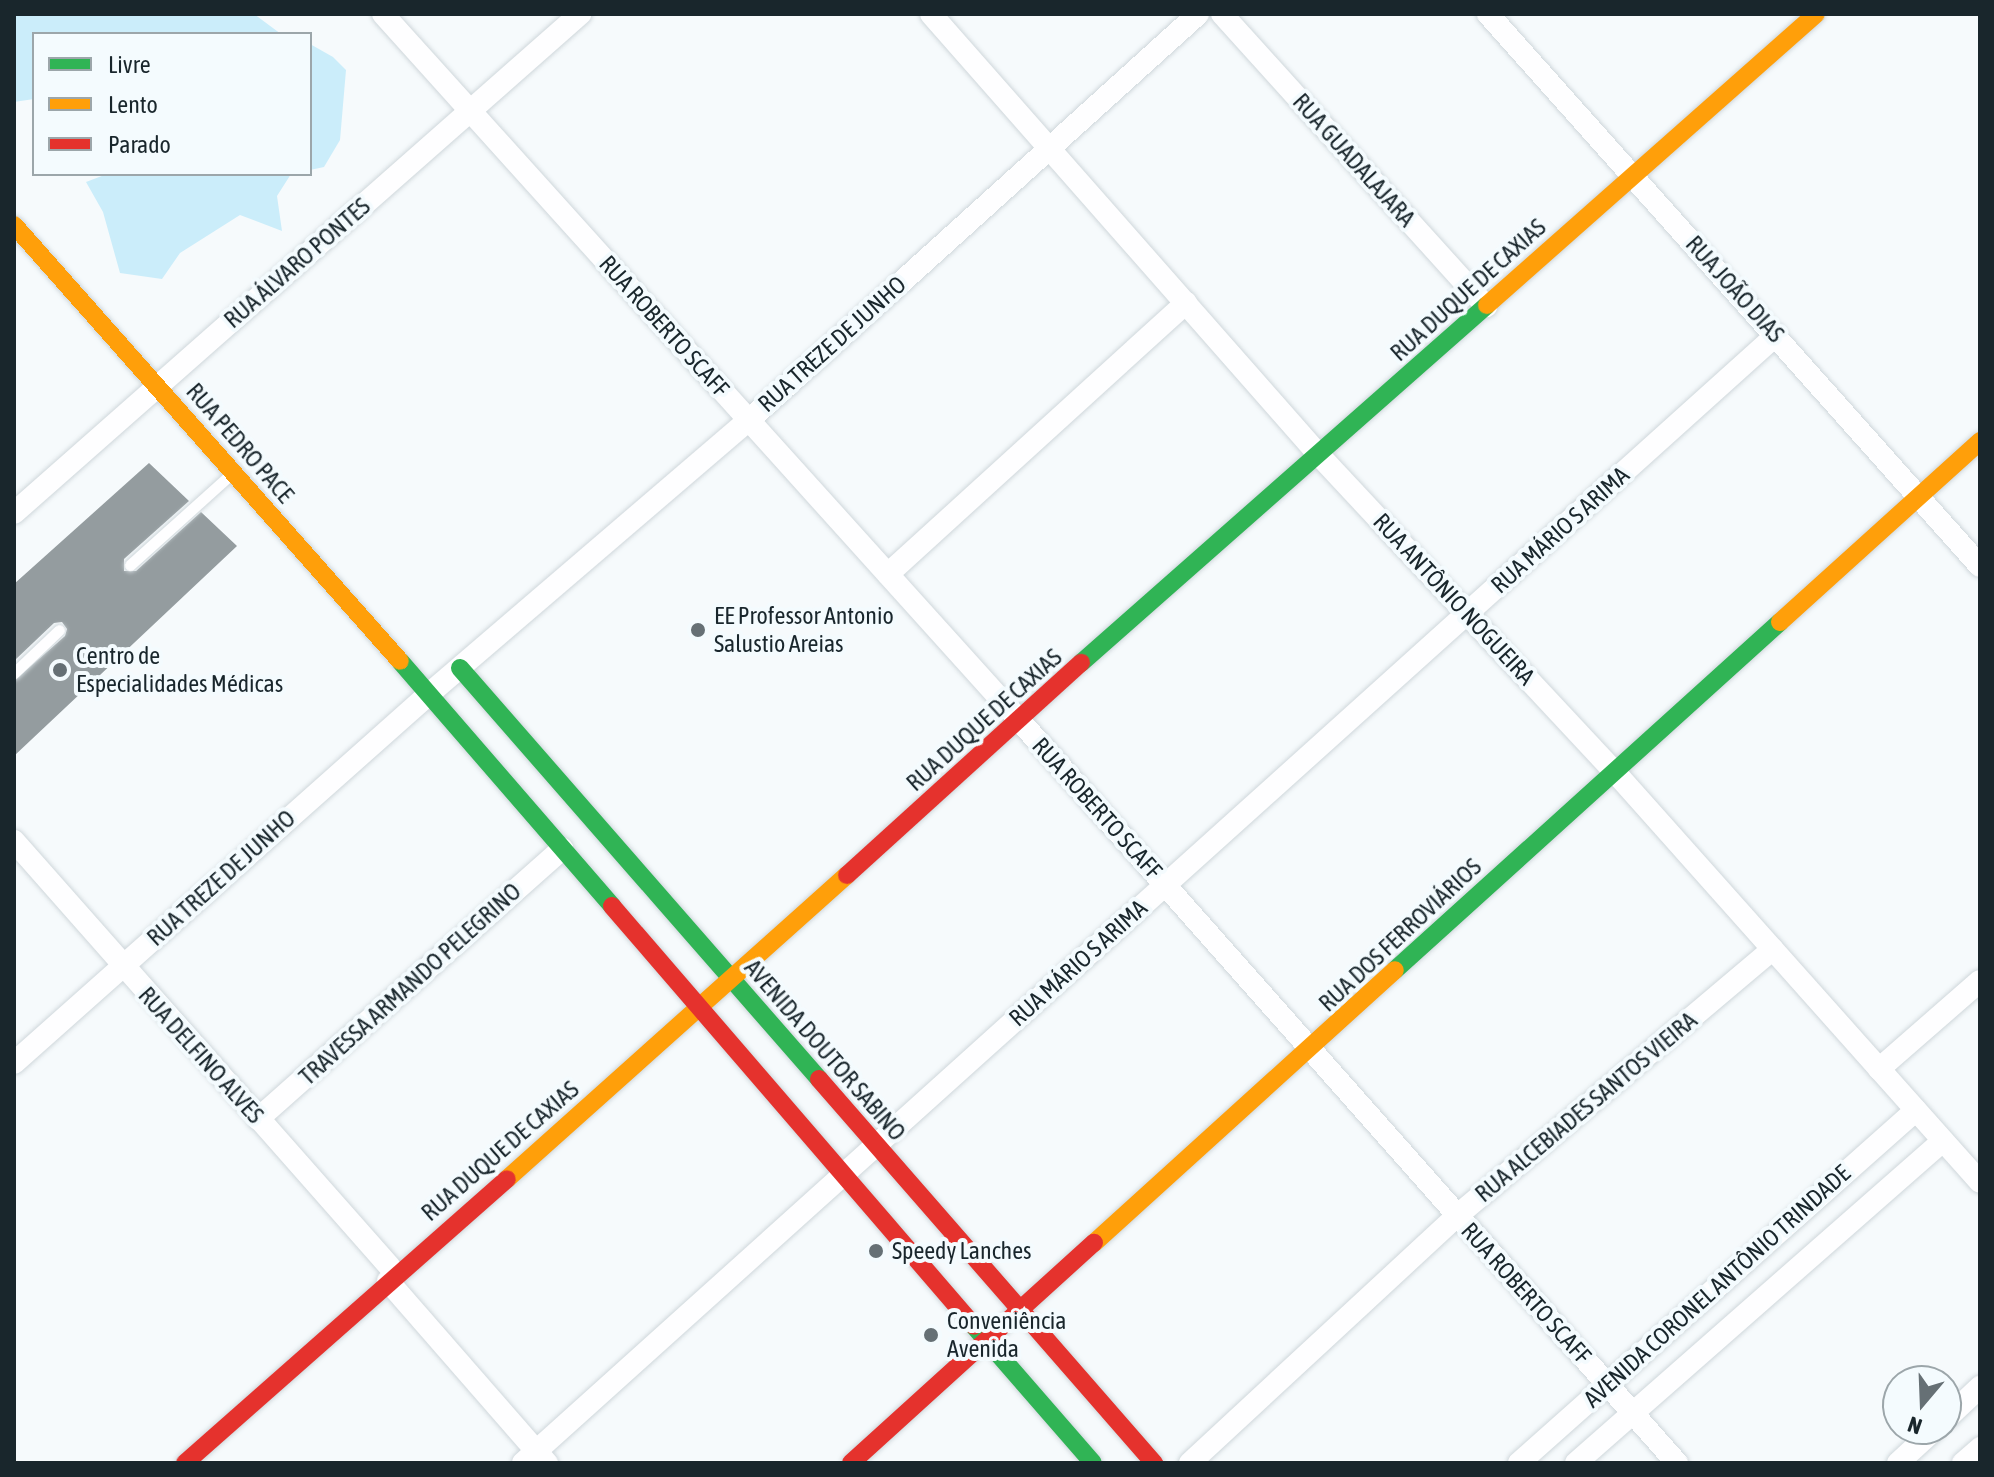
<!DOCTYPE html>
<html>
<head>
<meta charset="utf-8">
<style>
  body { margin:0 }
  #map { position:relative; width:1994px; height:1477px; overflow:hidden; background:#f6fafc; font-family:"Asap Condensed",sans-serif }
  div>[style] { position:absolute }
  .green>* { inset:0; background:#cbedfa }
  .building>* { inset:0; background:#949c9f }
  .roads { filter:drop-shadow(0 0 2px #cfd7db) drop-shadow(0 0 2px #cfd7db) }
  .lane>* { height:11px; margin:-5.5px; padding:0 5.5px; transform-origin:5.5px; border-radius:5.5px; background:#fefeff }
  .street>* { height:22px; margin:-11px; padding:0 11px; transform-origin:11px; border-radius:11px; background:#fefeff }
  .fast>* { height:18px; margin:-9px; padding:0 9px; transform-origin:9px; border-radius:9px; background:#30b455 }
  .slow>* { height:18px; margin:-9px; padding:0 9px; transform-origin:9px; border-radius:9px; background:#ff9f0a }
  .jam>* { height:18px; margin:-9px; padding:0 9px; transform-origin:9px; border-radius:9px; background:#e5322d }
  .dots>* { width:22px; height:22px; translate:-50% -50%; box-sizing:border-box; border:4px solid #f4fbfe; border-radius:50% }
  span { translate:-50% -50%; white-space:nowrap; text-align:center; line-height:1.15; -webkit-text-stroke:8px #f4fbfe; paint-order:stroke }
  .street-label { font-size:24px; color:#19262c }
  .poi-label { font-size:24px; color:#19262c }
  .left { translate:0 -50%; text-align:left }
  .frame { position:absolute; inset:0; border:16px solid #19262c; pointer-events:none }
  .legend { position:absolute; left:32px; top:32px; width:280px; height:144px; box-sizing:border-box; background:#f4fbfe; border:2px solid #9ca6aa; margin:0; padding:10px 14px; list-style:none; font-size:24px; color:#19262c }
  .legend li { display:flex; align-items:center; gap:16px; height:40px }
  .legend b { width:40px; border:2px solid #9ca6aa }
  .north { position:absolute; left:1882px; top:1365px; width:80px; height:80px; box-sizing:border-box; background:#f4fbfe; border:2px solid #9ca6aa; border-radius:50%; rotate:199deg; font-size:22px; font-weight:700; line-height:32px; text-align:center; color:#19262c }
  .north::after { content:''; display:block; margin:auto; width:28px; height:36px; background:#667075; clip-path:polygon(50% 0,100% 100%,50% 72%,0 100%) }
</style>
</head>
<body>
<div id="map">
  <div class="green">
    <div style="clip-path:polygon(14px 14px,254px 14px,281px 34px,34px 34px,34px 99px,14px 102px)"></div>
    <div style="clip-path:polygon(310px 44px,333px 57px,346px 70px,340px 140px,324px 167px,310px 170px)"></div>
    <div style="clip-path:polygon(107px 174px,291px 174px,277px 196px,282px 231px,240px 215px,180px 253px,162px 279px,120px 273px,103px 212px,86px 182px)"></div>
  </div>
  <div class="building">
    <div style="clip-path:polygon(149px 463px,189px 501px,124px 559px,124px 571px,136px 571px,201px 512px,237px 546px,14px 756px,14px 681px,65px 636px,67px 629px,62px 622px,54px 623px,14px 661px,14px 584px)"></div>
  </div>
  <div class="roads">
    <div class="lane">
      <div style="left:130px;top:565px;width:135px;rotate:-42deg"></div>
      <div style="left:14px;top:673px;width:62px;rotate:-43.7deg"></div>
    </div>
    <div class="street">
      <div style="left:383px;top:14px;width:952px;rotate:47.98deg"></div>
      <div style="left:1020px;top:721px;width:991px;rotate:48.48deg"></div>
      <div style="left:931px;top:14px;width:587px;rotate:48.66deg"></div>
      <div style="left:1319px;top:455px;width:432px;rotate:47deg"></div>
      <div style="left:1614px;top:771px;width:550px;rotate:48.31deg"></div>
      <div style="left:1222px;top:14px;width:394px;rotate:47.9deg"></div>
      <div style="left:1488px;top:14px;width:739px;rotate:48.29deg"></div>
      <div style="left:14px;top:513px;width:755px;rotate:-41.4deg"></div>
      <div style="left:888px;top:574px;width:403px;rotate:-42.3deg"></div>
      <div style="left:14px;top:841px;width:568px;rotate:48.57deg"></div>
      <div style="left:14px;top:1063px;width:555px;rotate:-41.64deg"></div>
      <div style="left:429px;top:694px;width:421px;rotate:-40.6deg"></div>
      <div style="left:749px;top:420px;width:605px;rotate:-42.12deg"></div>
      <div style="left:1879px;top:1069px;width:134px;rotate:-41.1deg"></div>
      <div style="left:258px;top:1119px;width:407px;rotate:-41.6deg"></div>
      <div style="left:388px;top:1281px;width:242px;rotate:48.9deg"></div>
      <div style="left:1946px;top:1419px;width:47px;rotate:-43.3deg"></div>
      <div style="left:523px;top:1463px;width:1686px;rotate:-41.99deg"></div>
      <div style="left:1190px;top:1463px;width:365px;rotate:-42.8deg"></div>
      <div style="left:1458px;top:1215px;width:412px;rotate:-40.2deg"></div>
      <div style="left:1519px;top:1463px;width:531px;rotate:-41.64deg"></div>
      <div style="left:1576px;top:1463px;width:488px;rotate:-41.3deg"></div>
      <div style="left:1898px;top:1463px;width:50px;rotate:-42.6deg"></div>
      <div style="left:1963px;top:1463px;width:23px;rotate:-41deg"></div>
    </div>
    <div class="fast">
      <div style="left:400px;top:661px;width:324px;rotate:49.1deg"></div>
      <div style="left:1081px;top:663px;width:541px;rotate:-41.4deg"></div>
      <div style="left:460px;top:668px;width:546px;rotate:48.86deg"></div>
      <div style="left:1395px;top:970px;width:519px;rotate:-42.11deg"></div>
      <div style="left:974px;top:1326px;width:181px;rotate:49deg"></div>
    </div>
    <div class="slow">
      <div style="left:14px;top:225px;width:582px;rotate:48.48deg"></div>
      <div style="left:1487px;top:305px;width:439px;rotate:-41.5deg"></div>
      <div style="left:1780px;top:622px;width:270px;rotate:-42.1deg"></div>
      <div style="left:507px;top:1179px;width:456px;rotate:-41.8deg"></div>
      <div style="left:1094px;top:1243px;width:406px;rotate:-42.2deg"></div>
    </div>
    <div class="jam">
      <div style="left:847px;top:875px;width:316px;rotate:-42.2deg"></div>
      <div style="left:612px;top:906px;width:554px;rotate:49.24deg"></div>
      <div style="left:819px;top:1079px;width:510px;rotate:48.9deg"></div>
      <div style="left:185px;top:1463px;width:429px;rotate:-41.4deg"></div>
      <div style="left:851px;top:1463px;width:328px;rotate:-42.2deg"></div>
    </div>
  </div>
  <div class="dots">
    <div style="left:698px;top:630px;background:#667075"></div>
    <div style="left:60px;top:670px;background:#667075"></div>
    <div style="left:876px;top:1251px;background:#667075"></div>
    <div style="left:931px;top:1335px;background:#667075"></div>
  </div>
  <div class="street-label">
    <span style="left:1354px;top:160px;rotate:48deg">RUA GUADALAJARA</span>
    <span style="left:297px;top:263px;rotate:-41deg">RUA ÁLVARO PONTES</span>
    <span style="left:1735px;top:289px;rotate:48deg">RUA JOÃO DIAS</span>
    <span style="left:1468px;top:290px;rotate:-42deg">RUA DUQUE DE CAXIAS</span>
    <span style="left:664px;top:326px;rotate:48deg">RUA ROBERTO SCAFF</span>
    <span style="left:832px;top:344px;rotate:-42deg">RUA TREZE DE JUNHO</span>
    <span style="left:240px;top:443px;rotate:49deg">RUA PEDRO PACE</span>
    <span style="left:1560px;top:530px;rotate:-42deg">RUA MÁRIO S ARIMA</span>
    <span style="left:1454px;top:599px;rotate:47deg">RUA ANTÔNIO NOGUEIRA</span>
    <span style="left:984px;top:720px;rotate:-42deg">RUA DUQUE DE CAXIAS</span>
    <span style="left:1097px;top:808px;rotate:48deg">RUA ROBERTO SCAFF</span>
    <span style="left:221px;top:878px;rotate:-42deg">RUA TREZE DE JUNHO</span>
    <span style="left:1400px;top:935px;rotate:-43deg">RUA DOS FERROVIÁRIOS</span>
    <span style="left:1078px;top:963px;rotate:-42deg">RUA MÁRIO S ARIMA</span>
    <span style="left:410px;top:984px;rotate:-42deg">TRAVESSA ARMANDO PELEGRINO</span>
    <span style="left:825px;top:1050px;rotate:49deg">AVENIDA DOUTOR SABINO</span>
    <span style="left:201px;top:1055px;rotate:48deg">RUA DELFINO ALVES</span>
    <span style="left:1586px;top:1107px;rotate:-40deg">RUA ALCEBIADES SANTOS VIEIRA</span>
    <span style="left:500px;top:1151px;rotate:-41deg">RUA DUQUE DE CAXIAS</span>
    <span style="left:1717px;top:1286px;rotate:-42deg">AVENIDA CORONEL ANTÔNIO TRINDADE</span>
    <span style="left:1526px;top:1293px;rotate:48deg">RUA ROBERTO SCAFF</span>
  </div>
  <div class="poi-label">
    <span class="left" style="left:714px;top:630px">EE Professor Antonio<br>Salustio Areias</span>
    <span class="left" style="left:76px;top:670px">Centro de<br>Especialidades Médicas</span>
    <span class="left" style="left:892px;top:1251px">Speedy Lanches</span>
    <span class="left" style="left:947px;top:1335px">Conveniência<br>Avenida</span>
  </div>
  <div class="frame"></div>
  <ul class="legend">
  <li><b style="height:10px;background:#30b455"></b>Livre</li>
  <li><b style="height:10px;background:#ff9f0a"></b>Lento</li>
  <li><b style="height:10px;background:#e5322d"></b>Parado</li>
  </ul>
  <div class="north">N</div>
</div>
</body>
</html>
